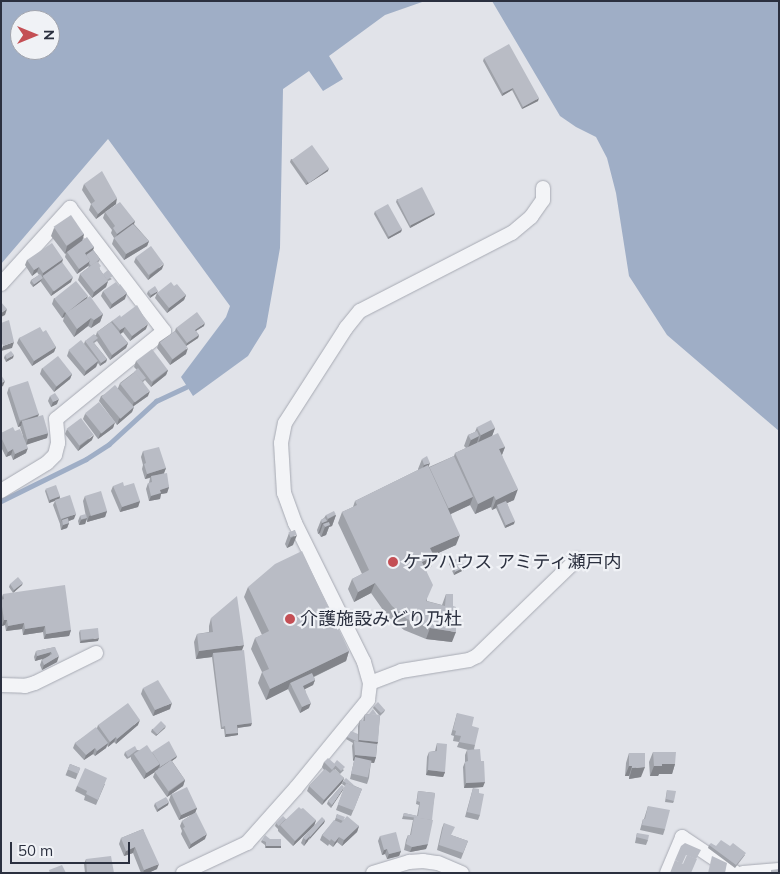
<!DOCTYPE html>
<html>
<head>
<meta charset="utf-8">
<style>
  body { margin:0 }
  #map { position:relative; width:780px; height:874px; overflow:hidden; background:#e1e3e9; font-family:Mulish,"Noto Sans JP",sans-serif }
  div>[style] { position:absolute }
  .water>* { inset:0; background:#9faec6 }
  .stream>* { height:5px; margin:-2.5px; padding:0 2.5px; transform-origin:2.5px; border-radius:2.5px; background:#9faec6 }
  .roads { filter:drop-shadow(0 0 1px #a7aab3) drop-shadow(0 0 1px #a7aab3) }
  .street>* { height:14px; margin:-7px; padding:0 7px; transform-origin:7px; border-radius:7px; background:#f3f4f7 }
  .wall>* { inset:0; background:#9fa2a9; transform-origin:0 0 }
  .shaded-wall>* { inset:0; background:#82848a; transform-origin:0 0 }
  .building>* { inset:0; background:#b9bcc5; transform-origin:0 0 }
  .dots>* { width:14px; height:14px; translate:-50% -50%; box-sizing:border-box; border:2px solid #f0f2f6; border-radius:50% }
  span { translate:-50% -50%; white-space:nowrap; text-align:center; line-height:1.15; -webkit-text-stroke:4.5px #f0f2f6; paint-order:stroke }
  .poi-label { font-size:18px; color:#2b303f }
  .left { translate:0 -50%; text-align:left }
  .frame { position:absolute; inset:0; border:2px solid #2b303f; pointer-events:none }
  .north { position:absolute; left:10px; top:10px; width:50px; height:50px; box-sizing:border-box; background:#f0f2f6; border:1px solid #a1a4ad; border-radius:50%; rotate:90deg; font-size:14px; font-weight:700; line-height:20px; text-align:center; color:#2b303f }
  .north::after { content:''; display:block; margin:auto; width:18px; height:22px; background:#c44f55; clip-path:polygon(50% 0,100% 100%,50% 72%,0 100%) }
  .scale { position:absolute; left:10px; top:842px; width:120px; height:22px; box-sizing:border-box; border:2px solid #2b303f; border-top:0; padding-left:6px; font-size:15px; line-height:18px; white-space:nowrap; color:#2b303f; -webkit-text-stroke:4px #f0f2f6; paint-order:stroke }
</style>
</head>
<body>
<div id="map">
  <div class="water">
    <div style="clip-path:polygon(evenodd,1px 1px,425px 1px,385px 15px,329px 56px,343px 79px,323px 91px,309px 71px,283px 89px,280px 248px,266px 327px,248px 356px,193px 396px,181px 377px,226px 317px,230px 306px,108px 139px,1px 264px,1px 1px,20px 20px,50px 20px,50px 50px,20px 50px,20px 20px)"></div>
    <div style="clip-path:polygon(492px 1px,779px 1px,779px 431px,667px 335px,629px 276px,616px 193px,607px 158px,596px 137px,576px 127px,560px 116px)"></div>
  </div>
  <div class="stream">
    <div style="left:1px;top:501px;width:95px;rotate:-26.3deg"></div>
    <div style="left:86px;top:459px;width:27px;rotate:-33deg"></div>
    <div style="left:109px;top:444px;width:64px;rotate:-42.5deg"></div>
    <div style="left:156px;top:401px;width:33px;rotate:-25deg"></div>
  </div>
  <div class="roads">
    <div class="street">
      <div style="left:1px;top:284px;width:103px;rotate:-47.8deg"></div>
      <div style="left:70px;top:208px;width:155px;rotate:52.6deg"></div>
      <div style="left:164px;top:331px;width:139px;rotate:140.8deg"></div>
      <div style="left:56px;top:419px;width:24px;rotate:85deg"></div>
      <div style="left:58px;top:443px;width:12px;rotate:104deg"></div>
      <div style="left:55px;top:455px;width:11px;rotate:135deg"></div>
      <div style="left:47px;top:463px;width:54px;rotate:148.7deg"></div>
      <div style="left:370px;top:683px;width:33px;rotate:-21deg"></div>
      <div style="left:401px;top:671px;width:69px;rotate:-9.2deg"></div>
      <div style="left:469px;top:660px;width:9px;rotate:-27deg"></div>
      <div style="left:477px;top:656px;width:139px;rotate:-44.1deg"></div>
      <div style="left:1px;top:685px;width:24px;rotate:2deg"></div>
      <div style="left:25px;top:686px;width:10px;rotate:-17deg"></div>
      <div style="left:35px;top:683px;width:68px;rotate:-26.2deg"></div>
      <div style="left:183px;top:873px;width:71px;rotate:-25.1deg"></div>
      <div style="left:247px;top:843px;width:74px;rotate:-48.3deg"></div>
      <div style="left:296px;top:788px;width:114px;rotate:-50.7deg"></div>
      <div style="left:368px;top:700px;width:17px;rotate:-83deg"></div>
      <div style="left:370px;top:683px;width:22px;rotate:-106deg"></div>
      <div style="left:364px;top:662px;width:155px;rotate:-116.4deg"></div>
      <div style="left:295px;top:523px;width:32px;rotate:-110deg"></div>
      <div style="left:284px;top:493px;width:50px;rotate:-93.4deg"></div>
      <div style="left:281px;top:443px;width:20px;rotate:-79deg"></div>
      <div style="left:285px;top:423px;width:113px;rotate:-57.3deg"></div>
      <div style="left:346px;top:328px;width:22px;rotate:-51deg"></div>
      <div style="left:360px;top:311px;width:171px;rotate:-27.2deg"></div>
      <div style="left:512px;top:233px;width:25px;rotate:-40deg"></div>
      <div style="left:531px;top:217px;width:21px;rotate:-55deg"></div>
      <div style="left:543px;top:200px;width:12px;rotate:-90deg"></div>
      <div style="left:373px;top:873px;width:38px;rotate:-17deg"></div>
      <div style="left:409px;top:862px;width:14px;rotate:-4deg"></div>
      <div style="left:423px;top:861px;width:15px;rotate:8deg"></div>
      <div style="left:438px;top:863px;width:26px;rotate:23deg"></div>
      <div style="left:667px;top:873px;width:39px;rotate:-67deg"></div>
      <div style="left:682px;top:837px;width:65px;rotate:33.7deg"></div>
      <div style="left:743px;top:873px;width:36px;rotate:-5deg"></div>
    </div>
  </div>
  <div class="wall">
    <div style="clip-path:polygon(484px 58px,538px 101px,522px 109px,512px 90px,502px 96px,483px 61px)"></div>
    <div style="clip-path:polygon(291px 159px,328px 171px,306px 185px,290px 162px)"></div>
    <div style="clip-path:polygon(84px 184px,116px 204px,96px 219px,89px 210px,91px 204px,82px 190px)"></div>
    <div style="clip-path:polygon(397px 199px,435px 213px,434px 215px,410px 228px,396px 202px)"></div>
    <div style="clip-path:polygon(375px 211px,402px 229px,401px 232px,388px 239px,374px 214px)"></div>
    <div style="clip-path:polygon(105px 212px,135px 221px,134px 224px,149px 241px,147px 246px,124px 260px,112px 244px,114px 238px,111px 233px,112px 230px,103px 218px)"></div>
    <div style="clip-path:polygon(54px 228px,84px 234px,82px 240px,94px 247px,93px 250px,100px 259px,98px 263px,100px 270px,103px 274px,112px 279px,108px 281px,106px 287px,92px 298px,78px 280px,80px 274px,89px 267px,88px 266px,77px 274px,65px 257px,66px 253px,65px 254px,51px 236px)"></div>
    <div style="clip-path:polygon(136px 257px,162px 269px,148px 280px,134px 262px)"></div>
    <div style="clip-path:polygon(63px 259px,62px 262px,71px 282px,51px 296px,41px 282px,41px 281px,33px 287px,30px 283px,31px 280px,39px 275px,37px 272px,32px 276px,25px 265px,27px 260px)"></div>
    <div style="clip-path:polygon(174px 286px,186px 295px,184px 300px,167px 313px,155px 298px,157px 293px)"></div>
    <div style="clip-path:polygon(103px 291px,125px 299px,110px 309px,101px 296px)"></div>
    <div style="clip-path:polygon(148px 291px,157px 293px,150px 298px,147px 294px)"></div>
    <div style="clip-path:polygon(54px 298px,87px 298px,103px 314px,100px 322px,91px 328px,88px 326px,74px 337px,63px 321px,64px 317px,62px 318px,52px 304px)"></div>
    <div style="clip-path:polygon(121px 317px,146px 329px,130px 341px,123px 332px,120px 334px,128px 343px,126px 348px,110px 360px,97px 341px,94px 343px,107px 359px,106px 362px,100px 366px,98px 363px,96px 367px,84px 376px,67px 356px,69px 350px,84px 344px,85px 341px,96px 335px,97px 332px,112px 321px)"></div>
    <div style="clip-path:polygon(204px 326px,196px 331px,199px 335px,198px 338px,186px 346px,186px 354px,170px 365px,157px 348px,159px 342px,175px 331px,176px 328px)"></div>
    <div style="clip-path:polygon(43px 332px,56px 347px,54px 352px,32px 366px,17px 343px,19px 338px)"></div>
    <div style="clip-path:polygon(5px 355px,13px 358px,6px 362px,4px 358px)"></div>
    <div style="clip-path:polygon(136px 361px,168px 370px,166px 375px,151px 387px,145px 380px,143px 382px,148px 396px,134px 406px,132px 412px,117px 425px,99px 401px,101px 396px,118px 388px,120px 383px,137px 370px,134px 367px)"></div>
    <div style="clip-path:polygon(42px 368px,72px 374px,70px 379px,54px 392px,40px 374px)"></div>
    <div style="clip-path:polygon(9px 387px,39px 414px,37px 417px,48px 433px,47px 438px,27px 444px,26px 453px,13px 460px,11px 455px,6px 457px,1px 447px,1px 433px,15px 431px,23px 436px,20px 427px,21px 426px,18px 427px,7px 393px)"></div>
    <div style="clip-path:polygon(50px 396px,57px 404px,51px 407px,48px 401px)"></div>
    <div style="clip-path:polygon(85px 414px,115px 422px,113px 428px,98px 439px,83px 419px)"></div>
    <div style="clip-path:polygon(477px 427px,495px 428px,492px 436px,505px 447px,502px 455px,514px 500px,507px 503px,514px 524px,505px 528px,496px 508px,492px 510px,491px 507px,475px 514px,470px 505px,451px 514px,456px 545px,434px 555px,434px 556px,431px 567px,426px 569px,427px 601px,442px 605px,446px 594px,452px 642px,426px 639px,404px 630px,388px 617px,371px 593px,354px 602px,348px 589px,352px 579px,362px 574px,338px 523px,342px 512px,353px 507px,355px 501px,418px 470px,418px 469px,422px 459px,429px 467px,454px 456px,455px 453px,466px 448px,464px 446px,468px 435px,475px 432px)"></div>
    <div style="clip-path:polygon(67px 429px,92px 440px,78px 451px,65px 434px)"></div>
    <div style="clip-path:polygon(143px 451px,166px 468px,164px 473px,169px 487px,167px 493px,161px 494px,160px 499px,149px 501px,146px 489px,148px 483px,149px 483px,150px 478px,145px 479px,142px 469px,143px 465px,141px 457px)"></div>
    <div style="clip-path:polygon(113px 486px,124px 486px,140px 501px,138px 507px,120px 512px,111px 491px)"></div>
    <div style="clip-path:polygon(46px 489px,60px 496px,60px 498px,74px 519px,69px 521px,69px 523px,67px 528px,61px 530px,60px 525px,60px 524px,53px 505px,55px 501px,49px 503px,45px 491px)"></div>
    <div style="clip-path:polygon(85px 496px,107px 511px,105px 517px,87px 522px,87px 519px,85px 524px,79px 525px,78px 521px,80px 516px,86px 517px,83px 501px)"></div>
    <div style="clip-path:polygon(326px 515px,336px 515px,332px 526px,329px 527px,326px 535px,321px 537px,319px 534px,320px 533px,318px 534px,317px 530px,321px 520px,324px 518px)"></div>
    <div style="clip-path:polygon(295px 530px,293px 545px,287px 548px,285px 544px,289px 533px)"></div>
    <div style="clip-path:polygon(450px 561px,464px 570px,454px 575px,449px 564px)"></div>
    <div style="clip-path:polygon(10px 584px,22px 585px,13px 593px,9px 587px)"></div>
    <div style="clip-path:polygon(248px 587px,349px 651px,346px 661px,314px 677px,315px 680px,313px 685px,305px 689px,309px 708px,300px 713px,288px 689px,266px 700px,258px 683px,262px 672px,251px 649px,255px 638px,262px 635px,244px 597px)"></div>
    <div style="clip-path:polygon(3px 594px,71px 630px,69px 636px,44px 639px,43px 632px,23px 635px,22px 629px,6px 631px,5px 625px,2px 626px,1px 618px,1px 600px)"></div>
    <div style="clip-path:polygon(211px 618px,242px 650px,251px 726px,238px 728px,238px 735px,225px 737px,224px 729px,221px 729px,212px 657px,196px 659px,194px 642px,197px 634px,209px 632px,209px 626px)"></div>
    <div style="clip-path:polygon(80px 630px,98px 641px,80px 643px,79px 633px)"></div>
    <div style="clip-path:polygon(55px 647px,57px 662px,42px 670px,40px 665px,42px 659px,35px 661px,34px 657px,36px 651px)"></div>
    <div style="clip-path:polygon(143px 688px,170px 709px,153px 716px,141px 694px)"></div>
    <div style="clip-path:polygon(374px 706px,385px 710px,384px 712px,380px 716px,376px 757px,374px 763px,371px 762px,369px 778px,367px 784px,350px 779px,354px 761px,353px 760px,352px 746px,353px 743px,346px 739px,347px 737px,358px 734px,358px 726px,360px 720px,363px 721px,365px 714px,379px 715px,373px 708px)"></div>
    <div style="clip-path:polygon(457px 713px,472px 726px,475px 745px,474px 749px,481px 761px,483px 787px,473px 788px,479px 793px,480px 815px,478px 820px,465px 817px,473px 788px,464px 788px,463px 767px,465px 762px,465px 755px,467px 750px,468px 750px,457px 747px,459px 742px,453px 741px,454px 736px,451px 735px)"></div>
    <div style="clip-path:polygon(98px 725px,138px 725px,116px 744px,114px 742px,108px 747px,107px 745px,106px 748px,95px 756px,93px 754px,84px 760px,73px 748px,75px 743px,97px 728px)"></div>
    <div style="clip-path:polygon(165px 728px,156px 736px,151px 732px,152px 729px)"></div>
    <div style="clip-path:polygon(437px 743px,445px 772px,443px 777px,426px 775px,427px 757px,429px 752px,435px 751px)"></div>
    <div style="clip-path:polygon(137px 750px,177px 756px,176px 758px,172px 761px,185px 780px,183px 786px,167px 797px,153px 777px,155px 772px,159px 769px,158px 768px,158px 770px,144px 779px,131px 759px,131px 757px,127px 759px,124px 755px,125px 752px)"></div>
    <div style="clip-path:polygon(653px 752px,675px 764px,672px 774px,659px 774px,658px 776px,650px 776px,649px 762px)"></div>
    <div style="clip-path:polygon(629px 753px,641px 777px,629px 779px,629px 776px,625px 776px,626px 763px)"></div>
    <div style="clip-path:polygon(324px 762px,334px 764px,344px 770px,340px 774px,335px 769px,335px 770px,344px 778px,342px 783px,322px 805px,307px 791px,309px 786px,324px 770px,322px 767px)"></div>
    <div style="left:70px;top:764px;width:11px;height:12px;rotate:22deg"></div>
    <div style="clip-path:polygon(343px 781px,362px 789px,351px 816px,336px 810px,345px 786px,342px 784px)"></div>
    <div style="clip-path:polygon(105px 784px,96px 805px,84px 800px,85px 796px,75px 791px,77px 786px)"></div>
    <div style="clip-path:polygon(342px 785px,331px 808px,327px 804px,328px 801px)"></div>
    <div style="clip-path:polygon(667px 790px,674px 801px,673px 803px,665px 802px)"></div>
    <div style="clip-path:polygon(418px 791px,435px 793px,426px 849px,410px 852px,404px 850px,406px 840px,408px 835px,410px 835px,413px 820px,402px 819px,404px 813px,417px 816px,419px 805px,416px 804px)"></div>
    <div style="clip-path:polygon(171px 794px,197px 808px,195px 813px,205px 839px,189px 849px,181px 834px,182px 831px,180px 826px,182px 821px,193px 814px,179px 820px,169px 800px)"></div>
    <div style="clip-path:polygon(155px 803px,168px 805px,157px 812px,154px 806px)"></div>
    <div style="clip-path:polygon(648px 806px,665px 829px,663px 835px,640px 830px,643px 819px,644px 819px)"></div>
    <div style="clip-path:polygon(337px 814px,344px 820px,359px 826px,357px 832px,342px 846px,337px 842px,333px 847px,329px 844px,328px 846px,320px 840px,322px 835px,335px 820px)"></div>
    <div style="clip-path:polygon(286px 819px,316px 820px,314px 826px,325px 820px,324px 823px,308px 840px,304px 846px,301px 843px,303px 838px,313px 827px,293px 846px,278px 831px,278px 829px,275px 826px,276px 823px)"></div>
    <div style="clip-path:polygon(444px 823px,451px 835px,468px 841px,461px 859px,437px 850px,442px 828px)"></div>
    <div style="clip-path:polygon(143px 829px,157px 869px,148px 873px,141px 873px,133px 853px,124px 856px,119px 844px,121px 838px)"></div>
    <div style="clip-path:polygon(637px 833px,648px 840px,646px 845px,635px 843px)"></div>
    <div style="clip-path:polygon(380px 836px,401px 851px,399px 856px,387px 859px,385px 854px,382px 855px,378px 841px)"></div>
    <div style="clip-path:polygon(262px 840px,281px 846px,280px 848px,265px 848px,265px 845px,261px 842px)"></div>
    <div style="clip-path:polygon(709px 845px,716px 846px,730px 846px,745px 855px,735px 868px,708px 848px)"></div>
    <div style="clip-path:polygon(86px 859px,114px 873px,85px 873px,84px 864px)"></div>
  </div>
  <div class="shaded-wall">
    <div style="clip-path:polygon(513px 88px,512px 90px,502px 96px,503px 93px)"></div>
    <div style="clip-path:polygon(539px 98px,538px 101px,522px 109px,523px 107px)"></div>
    <div style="clip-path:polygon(329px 168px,328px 171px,306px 185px,307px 183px)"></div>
    <div style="clip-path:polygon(117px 198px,116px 204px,96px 219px,98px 214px)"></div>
    <div style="clip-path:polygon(435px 213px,434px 215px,410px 228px,411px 225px)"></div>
    <div style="clip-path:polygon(135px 221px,133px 226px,116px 239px,117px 234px)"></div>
    <div style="clip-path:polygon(402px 229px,401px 232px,388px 239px,389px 236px)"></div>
    <div style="clip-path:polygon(84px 234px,82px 242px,67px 252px,65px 254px,67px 246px)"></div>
    <div style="clip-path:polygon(149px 241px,147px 246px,124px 260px,126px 254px)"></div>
    <div style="clip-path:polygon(94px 247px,92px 253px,85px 257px,85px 253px)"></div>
    <div style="clip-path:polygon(63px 259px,61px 265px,43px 277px,41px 281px,33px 287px,34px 284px,42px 279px,43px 273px)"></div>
    <div style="clip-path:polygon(90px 261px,88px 266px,77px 274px,79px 269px)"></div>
    <div style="clip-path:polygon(164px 264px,162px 269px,148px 280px,150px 275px)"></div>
    <div style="clip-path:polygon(39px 267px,37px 272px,32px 276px,34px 270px)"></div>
    <div style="clip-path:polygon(73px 277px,71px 282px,51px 296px,53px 291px)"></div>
    <div style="clip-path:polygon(108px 281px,106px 287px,92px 298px,94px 292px)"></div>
    <div style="clip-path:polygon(158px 291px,157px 293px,150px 298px,151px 295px)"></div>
    <div style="clip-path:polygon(127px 293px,125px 299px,110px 309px,112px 304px)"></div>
    <div style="clip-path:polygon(186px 295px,184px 300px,167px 313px,169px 308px)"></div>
    <div style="clip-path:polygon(88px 296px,86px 301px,66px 313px,64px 317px,62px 318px,64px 313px)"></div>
    <div style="clip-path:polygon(7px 309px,5px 315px,1px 317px,1px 313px)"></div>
    <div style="clip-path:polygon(103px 314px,100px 322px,91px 328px,94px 320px)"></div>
    <div style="clip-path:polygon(91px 318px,88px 326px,74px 337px,77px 329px)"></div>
    <div style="clip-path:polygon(205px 323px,204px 326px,194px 332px,195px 330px)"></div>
    <div style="clip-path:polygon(148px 324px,146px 329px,130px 341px,132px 336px)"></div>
    <div style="clip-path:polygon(125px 327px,123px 332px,118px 336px,120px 330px)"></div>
    <div style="clip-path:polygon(199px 335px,198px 338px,186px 346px,187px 343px)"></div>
    <div style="clip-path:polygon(14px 342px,12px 348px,1px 351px,3px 346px)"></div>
    <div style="clip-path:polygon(128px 343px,126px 348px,110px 360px,112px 355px)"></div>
    <div style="clip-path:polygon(56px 347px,54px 352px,32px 366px,34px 361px)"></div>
    <div style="clip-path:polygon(188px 348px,186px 354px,170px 365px,172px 360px)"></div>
    <div style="clip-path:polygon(14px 355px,13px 358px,6px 362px,7px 359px)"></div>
    <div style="clip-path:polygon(107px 359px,106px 362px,100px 366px,101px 363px)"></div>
    <div style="clip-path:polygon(98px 361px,96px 367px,84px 376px,86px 371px)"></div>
    <div style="clip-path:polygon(168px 370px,166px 375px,151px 387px,153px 382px)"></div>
    <div style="clip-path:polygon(72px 374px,70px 379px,54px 392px,56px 387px)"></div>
    <div style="clip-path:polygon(5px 381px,3px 386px,1px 387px,1px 383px)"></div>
    <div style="clip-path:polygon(150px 391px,148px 396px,132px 407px,134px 402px)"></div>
    <div style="clip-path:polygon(59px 399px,57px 404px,51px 407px,53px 402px)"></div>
    <div style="clip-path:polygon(134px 407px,132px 412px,117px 425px,119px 419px)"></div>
    <div style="clip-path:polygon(39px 414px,37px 419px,22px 422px,21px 426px,18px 427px,20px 422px)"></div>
    <div style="clip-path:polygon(115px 422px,113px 428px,98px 439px,100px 434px)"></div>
    <div style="clip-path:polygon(495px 428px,491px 439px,477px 446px,481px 435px)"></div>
    <div style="clip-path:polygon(48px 433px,47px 438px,26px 445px,28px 439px)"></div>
    <div style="clip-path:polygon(94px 435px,92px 440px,78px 451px,80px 446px)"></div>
    <div style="clip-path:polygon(479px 436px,476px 446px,467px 450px,471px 440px)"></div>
    <div style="clip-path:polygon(505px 447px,501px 457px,499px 449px)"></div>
    <div style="clip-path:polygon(28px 448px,26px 453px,13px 460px,15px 454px)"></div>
    <div style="clip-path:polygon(13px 449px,11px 455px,6px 457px,8px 452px)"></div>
    <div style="clip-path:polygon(430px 463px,426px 473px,420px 475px,424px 465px)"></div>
    <div style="clip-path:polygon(166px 468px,164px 473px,145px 479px,147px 474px)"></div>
    <div style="clip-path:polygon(169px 487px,167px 493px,161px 494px,160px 499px,149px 501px,151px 496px,160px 490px)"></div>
    <div style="clip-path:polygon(518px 489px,514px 500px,498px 507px,497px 506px,496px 508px,492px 510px,496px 500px)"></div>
    <div style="clip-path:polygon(60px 496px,59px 499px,49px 503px,50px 500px)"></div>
    <div style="clip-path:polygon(494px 496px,491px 507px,475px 514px,478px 504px)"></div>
    <div style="clip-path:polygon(473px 497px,470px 505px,444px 517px,447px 509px)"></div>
    <div style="clip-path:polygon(140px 501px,138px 507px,120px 512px,122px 507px)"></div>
    <div style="clip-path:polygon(107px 511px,105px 517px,87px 522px,89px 516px)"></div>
    <div style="clip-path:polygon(76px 514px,74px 519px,63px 523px,62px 520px,60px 524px,62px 519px)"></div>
    <div style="clip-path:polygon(336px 515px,332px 526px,329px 527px,326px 535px,321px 537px,325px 527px,323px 524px,320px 533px,318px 534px,322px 523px,327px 521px,325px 527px,328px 519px)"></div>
    <div style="clip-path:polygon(87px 518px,85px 524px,79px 525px,81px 520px)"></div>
    <div style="clip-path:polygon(515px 521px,514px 524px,505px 528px,506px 525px)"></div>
    <div style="clip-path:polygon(69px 523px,67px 528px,61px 530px,63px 525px)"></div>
    <div style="clip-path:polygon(297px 535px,293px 545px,287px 548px,291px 538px)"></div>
    <div style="clip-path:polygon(460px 535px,456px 545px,427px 558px,430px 548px)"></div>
    <div style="clip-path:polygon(434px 556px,431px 567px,419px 572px,422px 562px)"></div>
    <div style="clip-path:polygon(465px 567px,464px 570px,454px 575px,455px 572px)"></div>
    <div style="clip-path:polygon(23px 583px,22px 585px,13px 593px,14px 590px)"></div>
    <div style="clip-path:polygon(375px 583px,371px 593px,354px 602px,358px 592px)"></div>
    <div style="clip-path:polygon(4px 620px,7px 620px,5px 625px,2px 626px)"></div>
    <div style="clip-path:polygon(24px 623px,22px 629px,6px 631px,8px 626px)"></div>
    <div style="clip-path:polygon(45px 626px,43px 632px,23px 635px,25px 629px)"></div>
    <div style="clip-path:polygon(430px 628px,456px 632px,452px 642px,426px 639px)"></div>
    <div style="clip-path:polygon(71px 630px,69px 636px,44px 639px,46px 634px)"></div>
    <div style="clip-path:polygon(99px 638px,98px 641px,80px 643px,81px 641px)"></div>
    <div style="clip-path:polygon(244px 645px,241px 653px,213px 653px,212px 657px,196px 659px,199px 651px)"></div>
    <div style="clip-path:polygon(349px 651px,346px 661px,292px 687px,290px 683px,288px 689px,266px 700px,270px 689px)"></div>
    <div style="clip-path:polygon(51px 652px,49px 657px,35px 661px,37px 656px)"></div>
    <div style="clip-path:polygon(59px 656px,57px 662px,42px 670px,44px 665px)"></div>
    <div style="clip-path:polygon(315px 680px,313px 685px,301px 691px,303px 686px)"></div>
    <div style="clip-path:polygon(172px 703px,170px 709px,153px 716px,155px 710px)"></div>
    <div style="clip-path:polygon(311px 703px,309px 708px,300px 713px,302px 707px)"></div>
    <div style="clip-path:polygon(140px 720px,138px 725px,116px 744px,117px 739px)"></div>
    <div style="clip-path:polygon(252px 723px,251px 726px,236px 728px,237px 725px)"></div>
    <div style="clip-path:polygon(166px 726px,165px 728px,156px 736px,157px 734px)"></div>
    <div style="clip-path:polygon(238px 733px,238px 735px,225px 737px,226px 734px)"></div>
    <div style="clip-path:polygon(116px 737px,114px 742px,108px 747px,110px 742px)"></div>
    <div style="clip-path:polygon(359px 740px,378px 742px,376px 747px,357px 745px)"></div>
    <div style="clip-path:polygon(108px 743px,106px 748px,95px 756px,97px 751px)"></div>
    <div style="clip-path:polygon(95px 748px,93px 754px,84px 760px,86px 755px)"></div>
    <div style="clip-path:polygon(355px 755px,376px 757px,374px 763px,354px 761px,355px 757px,354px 761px,353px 760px)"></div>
    <div style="clip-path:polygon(177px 756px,176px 758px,159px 770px,160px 767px)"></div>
    <div style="clip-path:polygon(160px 764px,158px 770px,144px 779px,146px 773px)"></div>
    <div style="clip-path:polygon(662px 764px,675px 764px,672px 774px,659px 774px,658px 776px,650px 776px,654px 766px)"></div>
    <div style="clip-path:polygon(629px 766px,632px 766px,629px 776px,625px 776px)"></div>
    <div style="clip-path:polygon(645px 767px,641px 777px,629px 779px,632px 768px)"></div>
    <div style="clip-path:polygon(428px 770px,445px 772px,443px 777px,426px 775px)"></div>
    <div style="clip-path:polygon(344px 778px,342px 783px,322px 805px,324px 800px)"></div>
    <div style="clip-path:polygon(185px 780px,183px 786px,167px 797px,169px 792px)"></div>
    <div style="clip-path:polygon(485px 782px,483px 787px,464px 788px,466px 783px)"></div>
    <div style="clip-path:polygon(344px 787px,343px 790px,331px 808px,332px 805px)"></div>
    <div style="clip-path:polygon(169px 802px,168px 805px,157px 812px,158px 809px)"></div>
    <div style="clip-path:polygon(197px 808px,195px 813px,179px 820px,181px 815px)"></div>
    <div style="clip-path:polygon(316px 820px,314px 826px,293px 846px,295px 841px)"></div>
    <div style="clip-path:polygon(325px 820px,324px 823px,309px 840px,310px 837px)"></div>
    <div style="clip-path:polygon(359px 826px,357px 832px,342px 846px,344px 840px)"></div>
    <div style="clip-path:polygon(207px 834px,205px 839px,189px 849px,191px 844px)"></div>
    <div style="clip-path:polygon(310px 836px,308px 841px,304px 846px,306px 840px)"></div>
    <div style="clip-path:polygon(339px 837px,337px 842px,333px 847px,335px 842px)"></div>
    <div style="clip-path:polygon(428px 844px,426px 849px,410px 852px,412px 847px)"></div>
    <div style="left:266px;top:846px;width:15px;height:2px"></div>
    <div style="clip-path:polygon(135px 847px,133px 853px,124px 856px,126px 851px)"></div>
    <div style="clip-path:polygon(387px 849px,385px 854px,382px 855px,384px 850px)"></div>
    <div style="clip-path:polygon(401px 851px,399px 856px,387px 859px,389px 854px)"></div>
    <div style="clip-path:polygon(159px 864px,157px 869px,148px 873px,143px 873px,144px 870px)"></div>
  </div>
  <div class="building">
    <div style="clip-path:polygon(509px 44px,539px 98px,523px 107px,513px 88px,503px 93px,484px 58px)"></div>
    <div style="left:312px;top:145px;width:29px;height:25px;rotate:54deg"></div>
    <div style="clip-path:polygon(102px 171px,117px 198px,98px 214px,91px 204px,95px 201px,84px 184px)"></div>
    <div style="left:422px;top:187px;width:29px;height:28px;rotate:63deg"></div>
    <div style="clip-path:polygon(120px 202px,135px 221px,117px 234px,113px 228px,115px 226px,105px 212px)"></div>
    <div style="left:388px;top:204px;width:29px;height:15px;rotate:61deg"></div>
    <div style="left:71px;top:215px;width:23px;height:21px;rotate:56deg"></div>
    <div style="clip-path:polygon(133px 224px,149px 241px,126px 254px,114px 238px)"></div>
    <div style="clip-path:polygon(87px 237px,94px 247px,85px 253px,90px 261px,79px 269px,67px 252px)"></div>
    <div style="clip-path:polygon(52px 243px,63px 259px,43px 273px,39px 267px,34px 270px,27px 260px)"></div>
    <div style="left:151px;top:246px;width:22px;height:19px;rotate:54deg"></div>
    <div style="clip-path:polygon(93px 250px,100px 259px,91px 266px,89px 263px,90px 261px,86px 255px)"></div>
    <div style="clip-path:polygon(97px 261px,101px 266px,99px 268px,108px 281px,94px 292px,80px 274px)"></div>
    <div style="left:62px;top:262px;width:19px;height:24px;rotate:54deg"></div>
    <div style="clip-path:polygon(108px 270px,113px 276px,107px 280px,103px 274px)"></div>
    <div style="left:40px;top:274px;width:5px;height:11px;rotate:53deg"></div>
    <div style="left:76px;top:281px;width:19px;height:28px;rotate:51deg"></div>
    <div style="clip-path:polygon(116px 282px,119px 286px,120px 284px,127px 293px,112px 304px,103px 291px)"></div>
    <div style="clip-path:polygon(171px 282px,174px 286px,177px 284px,186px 295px,169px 308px,157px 293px)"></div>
    <div style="clip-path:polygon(155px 286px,158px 291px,151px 295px,148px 291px)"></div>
    <div style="clip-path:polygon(90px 296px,103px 314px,94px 320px,91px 318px,77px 329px,66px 313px)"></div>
    <div style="clip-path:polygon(1px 302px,7px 309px,1px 313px)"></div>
    <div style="clip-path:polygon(137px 305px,148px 324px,132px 336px,125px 327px,120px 330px,112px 321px,120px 315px,121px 317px)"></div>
    <div style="clip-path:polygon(197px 312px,205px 323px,195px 330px,199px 335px,187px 343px,176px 328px)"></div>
    <div style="clip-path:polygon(9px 320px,14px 342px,3px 346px,1px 341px,1px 323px)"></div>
    <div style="clip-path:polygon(111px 322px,128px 343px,112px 355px,97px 332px)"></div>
    <div style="clip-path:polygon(40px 327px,43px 332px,46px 330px,56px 347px,34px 361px,19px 338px)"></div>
    <div style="left:175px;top:331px;width:21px;height:19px;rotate:53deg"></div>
    <div style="clip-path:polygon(94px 334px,98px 338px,93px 342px,107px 359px,101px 363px,85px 341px)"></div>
    <div style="left:81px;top:340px;width:27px;height:16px;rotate:51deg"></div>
    <div style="left:152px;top:349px;width:26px;height:20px;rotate:53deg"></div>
    <div style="clip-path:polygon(11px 351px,14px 355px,7px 359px,5px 355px)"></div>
    <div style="left:58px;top:356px;width:23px;height:20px;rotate:52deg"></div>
    <div style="clip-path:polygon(138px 368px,146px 378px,142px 381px,134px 372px)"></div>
    <div style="left:135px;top:372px;width:24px;height:19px;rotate:52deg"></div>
    <div style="clip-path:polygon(1px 375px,5px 381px,1px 383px)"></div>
    <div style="left:28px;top:381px;width:35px;height:20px;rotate:72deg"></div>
    <div style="left:115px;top:385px;width:29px;height:18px;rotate:49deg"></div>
    <div style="clip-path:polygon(55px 393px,59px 399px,53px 402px,50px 396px)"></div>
    <div style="left:99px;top:402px;width:26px;height:18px;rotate:51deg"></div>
    <div style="left:43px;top:415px;width:19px;height:22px;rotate:74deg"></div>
    <div style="left:81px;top:418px;width:21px;height:18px;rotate:53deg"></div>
    <div style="left:491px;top:420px;width:9px;height:16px;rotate:63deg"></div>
    <div style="clip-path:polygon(13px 427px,15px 431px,20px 429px,28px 448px,15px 454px,13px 449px,8px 452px,1px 437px,1px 433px)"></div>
    <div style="clip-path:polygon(477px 431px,479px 436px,471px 440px,468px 435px)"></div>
    <div style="clip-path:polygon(498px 433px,505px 447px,499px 449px,518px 489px,496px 500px,494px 496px,478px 504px,455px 453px)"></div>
    <div style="clip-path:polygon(159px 447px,166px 468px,147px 474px,144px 464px,146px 463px,143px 451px)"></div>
    <div style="clip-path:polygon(427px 456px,430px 463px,424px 465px,422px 459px)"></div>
    <div style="left:454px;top:456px;width:45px;height:27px;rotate:65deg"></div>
    <div style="clip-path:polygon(428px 465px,460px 535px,430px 548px,434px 556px,422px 562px,433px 585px,426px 601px,445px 606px,446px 594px,453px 594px,453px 606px,456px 607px,456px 632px,430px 628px,407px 619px,392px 606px,375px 583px,358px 592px,352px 579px,369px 570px,342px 512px,357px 505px,355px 501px)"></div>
    <div style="clip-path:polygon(167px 473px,169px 487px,160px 490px,161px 493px,151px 496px,148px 483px,152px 482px,151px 476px)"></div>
    <div style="clip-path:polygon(123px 482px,124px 486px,134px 483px,140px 501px,122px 507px,113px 486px)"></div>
    <div style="left:56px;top:485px;width:12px;height:11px;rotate:70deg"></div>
    <div style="left:101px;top:491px;width:21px;height:17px;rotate:73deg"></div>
    <div style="left:70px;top:495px;width:20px;height:16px;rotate:72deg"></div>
    <div style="left:506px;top:501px;width:22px;height:10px;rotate:66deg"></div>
    <div style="left:334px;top:511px;width:4px;height:9px;rotate:63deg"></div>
    <div style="left:86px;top:514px;width:4px;height:6px;rotate:76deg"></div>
    <div style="clip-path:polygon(68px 518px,69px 523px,63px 525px,62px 520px)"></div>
    <div style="clip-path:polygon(325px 518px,327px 521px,322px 523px,321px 520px)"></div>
    <div style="clip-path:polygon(329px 522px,330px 525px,325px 527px,323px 524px)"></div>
    <div style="left:295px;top:530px;width:5px;height:7px;rotate:68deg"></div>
    <div style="clip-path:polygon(302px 551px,349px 651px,270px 689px,262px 672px,269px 669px,255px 638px,269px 631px,248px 587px,275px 564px)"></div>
    <div style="left:460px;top:557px;width:11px;height:11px;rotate:63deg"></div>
    <div style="clip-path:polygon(18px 577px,23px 583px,14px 590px,10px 584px)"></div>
    <div style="clip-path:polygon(65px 585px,71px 630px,46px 634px,45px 626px,25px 629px,24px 623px,8px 626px,7px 620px,4px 620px,1px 600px,4px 599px,3px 594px)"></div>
    <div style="clip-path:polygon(237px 596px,244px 645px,199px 651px,197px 634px,213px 632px,211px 618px)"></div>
    <div style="left:98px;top:628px;width:10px;height:18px;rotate:84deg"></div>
    <div style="clip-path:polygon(55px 647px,59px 656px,44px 665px,42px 660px,52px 654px,51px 652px,37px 656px,36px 651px)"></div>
    <div style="clip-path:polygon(244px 650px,252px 723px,237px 725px,238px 733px,226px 734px,225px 726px,222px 727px,213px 653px)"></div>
    <div style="clip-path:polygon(312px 673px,315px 680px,303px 686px,311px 703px,302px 707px,290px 683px)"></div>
    <div style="clip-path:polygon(158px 680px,172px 703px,155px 710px,143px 688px)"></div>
    <div style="clip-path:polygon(378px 702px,385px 710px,381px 713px,374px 706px)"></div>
    <div style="clip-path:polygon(128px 703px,140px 720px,117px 739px,116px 737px,110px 742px,98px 725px)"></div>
    <div style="clip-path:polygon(373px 709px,377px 715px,369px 714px)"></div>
    <div style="clip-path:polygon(457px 713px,474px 717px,472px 726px,479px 728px,475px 745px,459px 742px,461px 736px,455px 735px,456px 731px,453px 730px)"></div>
    <div style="clip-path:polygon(365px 714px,380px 715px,378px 742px,359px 740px,360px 720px,365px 721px)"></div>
    <div style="left:161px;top:721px;width:7px;height:12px;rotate:45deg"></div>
    <div style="clip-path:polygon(96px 727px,108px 743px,97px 751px,95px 748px,86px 755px,75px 743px)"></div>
    <div style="clip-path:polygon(351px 731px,358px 734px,358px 742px,347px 737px)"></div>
    <div style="clip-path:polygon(169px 741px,177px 756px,160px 767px,160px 764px,152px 752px)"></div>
    <div style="clip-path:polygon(354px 741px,377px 744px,376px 757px,355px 755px)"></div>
    <div style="clip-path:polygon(437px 743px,447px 744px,445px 772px,428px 770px,429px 752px,437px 751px)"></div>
    <div style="left:147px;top:745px;width:23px;height:16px;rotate:56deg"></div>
    <div style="clip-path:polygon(135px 746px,137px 750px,128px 757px,125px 752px)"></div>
    <div style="clip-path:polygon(480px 749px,481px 761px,484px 761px,485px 782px,466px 783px,465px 762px,468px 761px,467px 750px)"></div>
    <div style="clip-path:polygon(653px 752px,676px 752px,675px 764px,662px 764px,662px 766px,654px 766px)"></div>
    <div style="clip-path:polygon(629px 753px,645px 753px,645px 767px,632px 768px,632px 766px,629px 766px)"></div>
    <div style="left:355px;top:757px;width:17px;height:17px;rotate:13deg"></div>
    <div style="clip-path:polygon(328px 758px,336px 765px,332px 770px,324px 762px)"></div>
    <div style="left:171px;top:760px;width:24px;height:20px;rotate:55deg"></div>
    <div style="clip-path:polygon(337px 760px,345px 767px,341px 771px,334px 764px)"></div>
    <div style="left:70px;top:764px;width:11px;height:6px;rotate:22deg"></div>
    <div style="clip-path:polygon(85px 768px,107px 778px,98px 800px,86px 794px,87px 791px,77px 786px)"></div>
    <div style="clip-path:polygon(325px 769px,330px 773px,334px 769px,344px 778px,324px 800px,309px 786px)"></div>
    <div style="clip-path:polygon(346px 778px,356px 787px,346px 783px,343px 781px)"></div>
    <div style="left:346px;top:783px;width:17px;height:23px;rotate:21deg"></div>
    <div style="clip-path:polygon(342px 785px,344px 787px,332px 805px,328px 801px)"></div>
    <div style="left:187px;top:787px;width:23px;height:17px;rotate:65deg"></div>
    <div style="clip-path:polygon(473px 788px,479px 789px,479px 793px,484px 794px,480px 815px,467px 812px)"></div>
    <div style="clip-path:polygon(667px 790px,676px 791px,674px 801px,666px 799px)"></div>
    <div style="clip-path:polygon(418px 791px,435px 793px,432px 820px,403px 816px,404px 813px,418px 816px,420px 802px,417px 801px)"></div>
    <div style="clip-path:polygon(166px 797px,169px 802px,158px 809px,155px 803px)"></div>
    <div style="clip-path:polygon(648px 806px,670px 810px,665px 829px,642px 825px,643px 819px,645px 819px)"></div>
    <div style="clip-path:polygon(299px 807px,301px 809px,303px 808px,316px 820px,295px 841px,280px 825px)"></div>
    <div style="clip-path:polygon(196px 812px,207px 834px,191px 844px,183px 828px,185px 827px,182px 821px)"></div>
    <div style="clip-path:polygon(337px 814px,345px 817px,343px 821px,336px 818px)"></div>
    <div style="left:283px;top:816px;width:4px;height:10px;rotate:45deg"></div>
    <div style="clip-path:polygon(347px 816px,359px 826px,344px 840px,339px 837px,335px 842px,331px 839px,330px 841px,322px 835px,334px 820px,341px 823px)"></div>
    <div style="clip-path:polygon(322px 817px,325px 820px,310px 837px,310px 836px,307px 833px)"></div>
    <div style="clip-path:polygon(414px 817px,433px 820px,428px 844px,412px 847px,406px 844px,408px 835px,411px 835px)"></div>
    <div style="clip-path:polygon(444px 823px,455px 827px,451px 835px,468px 841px,463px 853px,439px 845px)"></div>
    <div style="clip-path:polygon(143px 829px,159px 864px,144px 870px,135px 847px,126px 851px,121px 838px)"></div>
    <div style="clip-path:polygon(396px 832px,401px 851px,389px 854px,387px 849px,384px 850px,380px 836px)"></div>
    <div style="clip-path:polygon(307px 833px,310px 836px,306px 840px,303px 838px)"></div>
    <div style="clip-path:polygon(637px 833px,649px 835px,648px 840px,636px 837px)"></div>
    <div style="clip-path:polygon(265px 835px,270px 839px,281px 839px,281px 846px,266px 846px,266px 842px,262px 840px)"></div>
    <div style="clip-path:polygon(721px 840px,730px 846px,733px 843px,746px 853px,736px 865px,709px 845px,711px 843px,716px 846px)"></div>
    <div style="clip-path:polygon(685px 843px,701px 850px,696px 859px,686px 855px,682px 864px,675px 860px,681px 846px)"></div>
    <div style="clip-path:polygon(687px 855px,697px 859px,691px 873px,670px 873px,675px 860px,683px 864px)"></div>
    <div style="clip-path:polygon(111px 856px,114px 873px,87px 873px,86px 859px)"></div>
    <div style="clip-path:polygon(712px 856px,727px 863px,725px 873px,708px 873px)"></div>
    <div style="clip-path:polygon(62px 865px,66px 873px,50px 873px,49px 870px)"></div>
    <div style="clip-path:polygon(779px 869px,779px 873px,771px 873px,771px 870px)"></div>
  </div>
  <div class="dots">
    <div style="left:393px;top:562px;background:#c44f55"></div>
    <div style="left:290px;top:619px;background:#c44f55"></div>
  </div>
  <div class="poi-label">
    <span class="left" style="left:403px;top:562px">ケアハウス アミティ瀬戸内</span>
    <span class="left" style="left:300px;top:619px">介護施設みどり乃杜</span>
  </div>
  <div class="frame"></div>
  <div class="north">N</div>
  <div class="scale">50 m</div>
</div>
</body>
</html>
